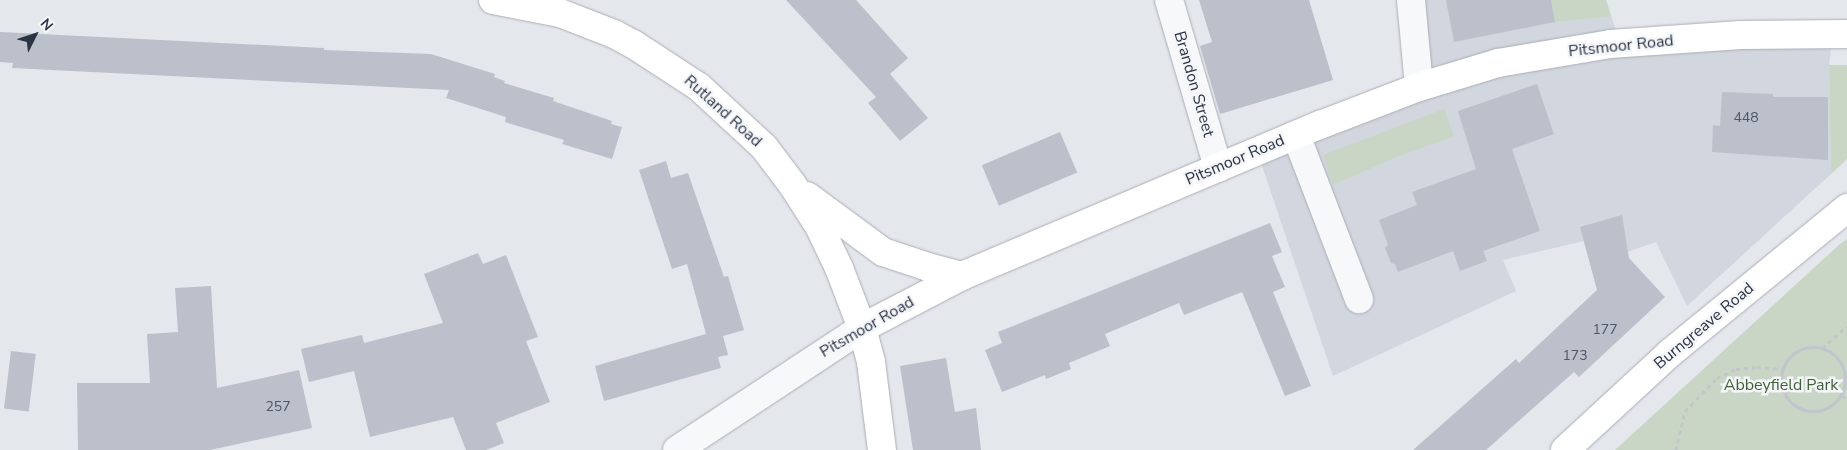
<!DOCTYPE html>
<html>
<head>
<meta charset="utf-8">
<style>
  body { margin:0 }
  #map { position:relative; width:1847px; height:450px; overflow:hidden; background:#e4e7ec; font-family:"Nunito Sans",sans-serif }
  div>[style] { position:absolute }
  .built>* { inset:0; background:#d2d6de }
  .green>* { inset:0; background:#c9d6c5 }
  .building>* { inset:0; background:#bbc0ca; transform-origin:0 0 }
  .path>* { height:3px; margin-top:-1.5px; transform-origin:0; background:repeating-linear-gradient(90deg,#c2c5cb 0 4px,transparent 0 8px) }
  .path>.ring { margin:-1.5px; padding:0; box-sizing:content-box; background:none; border:3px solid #c2c5cb; border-radius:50% }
  .roads { filter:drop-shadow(0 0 1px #a9aeb7) drop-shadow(0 0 1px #a9aeb7) }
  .minor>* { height:28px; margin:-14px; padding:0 14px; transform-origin:14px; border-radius:14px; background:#f7f8fa }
  .major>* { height:28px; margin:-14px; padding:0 14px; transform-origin:14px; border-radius:14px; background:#fff }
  span { translate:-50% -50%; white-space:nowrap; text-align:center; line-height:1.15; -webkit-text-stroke:5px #f4f6f9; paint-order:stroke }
  .number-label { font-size:14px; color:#4f5766 }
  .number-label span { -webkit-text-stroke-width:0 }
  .street-label { font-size:16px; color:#2b3445 }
  .park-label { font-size:16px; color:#3f6138 }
  .north { position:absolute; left:10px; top:10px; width:50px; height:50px; -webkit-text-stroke:4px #f4f6f9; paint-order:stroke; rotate:49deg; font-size:14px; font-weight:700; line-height:20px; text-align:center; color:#2b3445 }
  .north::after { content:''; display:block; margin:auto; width:18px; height:22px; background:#2b3445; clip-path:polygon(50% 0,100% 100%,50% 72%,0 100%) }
</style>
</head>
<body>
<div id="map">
  <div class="built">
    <div style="clip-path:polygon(1411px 0,1606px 0,1620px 43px,1833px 34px,1829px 65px,1831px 174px,1687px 306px,1656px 242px,1627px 252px,1584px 241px,1503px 260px,1516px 291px,1333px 376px,1257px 151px,1418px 87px)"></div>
  </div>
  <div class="green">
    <div style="clip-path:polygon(1551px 0,1606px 0,1611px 16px,1555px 22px)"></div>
    <div style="clip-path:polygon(1829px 65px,1847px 65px,1847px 159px,1831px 174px)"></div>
    <div style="clip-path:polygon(1444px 109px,1454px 136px,1394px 158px,1333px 185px,1323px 155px)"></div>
    <div style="clip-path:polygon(1847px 239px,1847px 450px,1615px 450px,1840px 244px)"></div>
  </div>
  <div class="building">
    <div style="clip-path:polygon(786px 0,856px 0,908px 58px,890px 74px,928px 118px,900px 141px,868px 103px,876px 97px)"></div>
    <div style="clip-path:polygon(1199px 0,1309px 0,1333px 80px,1220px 114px,1200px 46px,1212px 42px)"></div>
    <div style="clip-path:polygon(1446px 0,1551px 0,1555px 22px,1454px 42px)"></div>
    <div style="clip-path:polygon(0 32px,324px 48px,324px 50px,431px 54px,495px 74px,494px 77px,505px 81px,504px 83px,554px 98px,553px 101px,612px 121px,611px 124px,622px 127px,612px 159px,562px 144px,564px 140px,505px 122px,506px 117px,446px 98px,449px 90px,12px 68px,13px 63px,0 62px)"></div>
    <div style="clip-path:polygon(1537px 84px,1554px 134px,1512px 149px,1540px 231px,1483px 251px,1487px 261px,1460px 271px,1453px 251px,1398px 272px,1395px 264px,1391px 263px,1385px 248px,1388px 245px,1379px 220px,1417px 205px,1412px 192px,1476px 169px,1458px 111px)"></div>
    <div style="clip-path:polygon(1722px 92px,1773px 94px,1773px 97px,1828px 97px,1828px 160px,1712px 152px,1713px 125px,1720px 126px)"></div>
    <div style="left:1060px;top:132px;width:44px;height:85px;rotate:67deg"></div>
    <div style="clip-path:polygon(666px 161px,671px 178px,688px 173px,724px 277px,728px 276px,744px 330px,723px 336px,728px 355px,718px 357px,721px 368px,604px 401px,595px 366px,706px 334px,687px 264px,672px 269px,639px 170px)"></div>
    <div style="clip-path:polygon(1622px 215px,1629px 258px,1665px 297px,1579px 377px,1574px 372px,1486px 450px,1413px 450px,1516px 359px,1519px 363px,1597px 290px,1580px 227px)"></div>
    <div style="clip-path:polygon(1270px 223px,1282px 252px,1272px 256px,1285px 287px,1273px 292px,1311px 386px,1285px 396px,1242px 292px,1184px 315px,1179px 303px,1105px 334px,1110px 346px,1069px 363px,1071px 369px,1046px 379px,1045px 375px,1002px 392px,985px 350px,1002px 343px,998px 332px)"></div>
    <div style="clip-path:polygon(478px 253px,483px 264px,506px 255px,538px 337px,526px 341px,550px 402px,496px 423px,504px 443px,486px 450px,466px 450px,453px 417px,370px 437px,354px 371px,309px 382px,301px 349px,362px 335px,364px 343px,443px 323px,424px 274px)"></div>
    <div style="clip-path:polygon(211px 286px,217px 388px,299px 370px,312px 428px,210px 450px,78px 450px,77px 383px,150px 383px,147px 334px,178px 332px,175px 288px)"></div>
    <div style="left:11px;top:351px;width:25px;height:58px;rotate:7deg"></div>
    <div style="clip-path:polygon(946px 358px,955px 412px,976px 408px,981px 450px,913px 450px,900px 366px)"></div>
  </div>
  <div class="path">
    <div class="ring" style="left:1781px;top:347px;width:61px;height:61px"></div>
    <div style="left:1822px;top:348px;width:33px;rotate:-41deg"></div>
    <div style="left:1842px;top:395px;width:6px;rotate:39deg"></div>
    <div style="left:1676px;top:450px;width:40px;rotate:-77deg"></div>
    <div style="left:1685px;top:411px;width:46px;rotate:-45.9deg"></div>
    <div style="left:1717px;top:378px;width:21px;rotate:-25deg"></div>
    <div style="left:1736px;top:369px;width:21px;rotate:-5deg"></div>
    <div style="left:1757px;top:367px;width:25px;rotate:5deg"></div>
  </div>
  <div class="roads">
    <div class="minor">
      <div style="left:1169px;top:0;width:175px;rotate:73.7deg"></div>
      <div style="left:1411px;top:0;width:87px;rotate:84.7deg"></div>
      <div style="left:1296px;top:135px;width:176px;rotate:69deg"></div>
      <div style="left:677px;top:450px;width:222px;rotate:-33.4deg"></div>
    </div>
    <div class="major">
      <div style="left:493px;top:0;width:68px;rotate:11deg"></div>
      <div style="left:560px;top:13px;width:58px;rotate:21.3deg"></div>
      <div style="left:614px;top:34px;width:21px;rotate:28deg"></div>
      <div style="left:633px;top:44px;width:79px;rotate:33.1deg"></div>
      <div style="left:699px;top:87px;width:88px;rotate:42.7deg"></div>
      <div style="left:764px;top:147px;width:46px;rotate:52.9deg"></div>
      <div style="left:792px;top:184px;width:50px;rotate:57.3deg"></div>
      <div style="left:819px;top:226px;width:47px;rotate:64.5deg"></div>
      <div style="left:839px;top:268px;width:64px;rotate:69deg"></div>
      <div style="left:862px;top:328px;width:35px;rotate:75deg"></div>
      <div style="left:871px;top:362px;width:89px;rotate:82.9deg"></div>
      <div style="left:807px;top:196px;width:94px;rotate:36.4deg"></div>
      <div style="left:883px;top:252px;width:47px;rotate:18.4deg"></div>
      <div style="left:928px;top:267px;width:35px;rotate:15deg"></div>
      <div style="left:862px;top:328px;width:113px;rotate:-27.5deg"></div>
      <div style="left:962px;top:276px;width:389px;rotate:-22.9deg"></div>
      <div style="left:1320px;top:125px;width:106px;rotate:-21deg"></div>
      <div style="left:1419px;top:87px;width:83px;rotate:-16.9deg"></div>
      <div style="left:1498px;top:63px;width:114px;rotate:-9.6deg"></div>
      <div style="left:1610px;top:44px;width:131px;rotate:-3.9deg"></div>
      <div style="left:1741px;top:35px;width:106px;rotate:-0.5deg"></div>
      <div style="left:1565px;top:450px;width:143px;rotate:-42.7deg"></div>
      <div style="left:1670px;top:353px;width:229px;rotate:-39.3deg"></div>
    </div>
  </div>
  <div class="number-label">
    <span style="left:1746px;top:118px">448</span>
    <span style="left:1605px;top:330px">177</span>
    <span style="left:1575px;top:356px">173</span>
    <span style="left:278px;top:407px">257</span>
  </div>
  <div class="street-label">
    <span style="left:1621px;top:46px;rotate:-6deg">Pitsmoor Road</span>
    <span style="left:1194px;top:84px;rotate:74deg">Brandon Street</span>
    <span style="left:723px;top:111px;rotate:42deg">Rutland Road</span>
    <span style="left:1235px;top:160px;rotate:-23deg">Pitsmoor Road</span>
    <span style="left:1704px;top:326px;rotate:-40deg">Burngreave Road</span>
    <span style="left:867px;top:327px;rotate:-30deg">Pitsmoor Road</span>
  </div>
  <div class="park-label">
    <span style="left:1781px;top:385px">Abbeyfield Park</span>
  </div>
  <div class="north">N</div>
</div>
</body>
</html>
